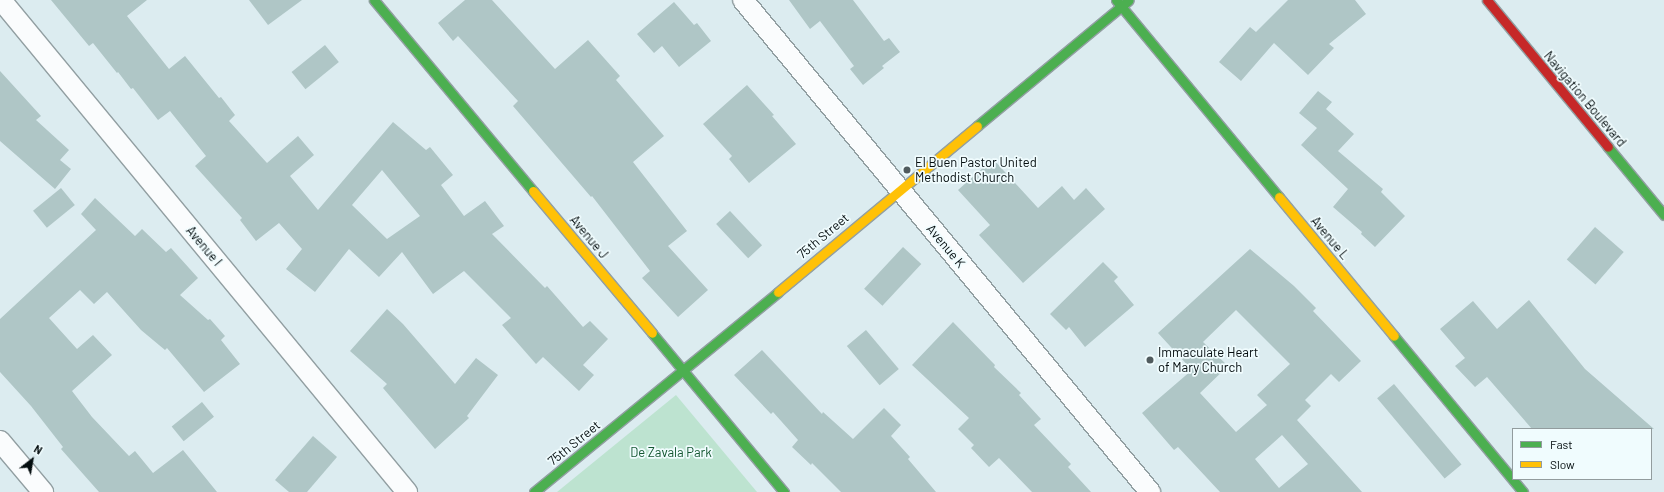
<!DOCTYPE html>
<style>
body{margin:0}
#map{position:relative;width:1664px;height:492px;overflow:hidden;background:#dcecf0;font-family:Barlow,sans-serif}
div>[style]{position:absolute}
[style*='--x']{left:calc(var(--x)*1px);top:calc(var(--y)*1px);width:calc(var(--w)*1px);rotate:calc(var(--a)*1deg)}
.green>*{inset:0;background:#bde3d0}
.building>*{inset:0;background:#afc6c6;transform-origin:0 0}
.roads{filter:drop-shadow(1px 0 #929fa2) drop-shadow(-1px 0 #929fa2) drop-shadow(0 1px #929fa2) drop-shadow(0 -1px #929fa2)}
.street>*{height:20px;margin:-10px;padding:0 10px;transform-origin:10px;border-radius:10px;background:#fafcfd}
.fast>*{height:9px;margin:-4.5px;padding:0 4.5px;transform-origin:4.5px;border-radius:4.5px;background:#4caf50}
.slow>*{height:9px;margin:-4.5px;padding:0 4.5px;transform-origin:4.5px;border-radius:4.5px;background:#ffc107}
.jam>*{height:9px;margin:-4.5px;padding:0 4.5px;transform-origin:4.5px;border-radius:4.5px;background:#c62828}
.dots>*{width:11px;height:11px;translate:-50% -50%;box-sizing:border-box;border:2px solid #f0fcfe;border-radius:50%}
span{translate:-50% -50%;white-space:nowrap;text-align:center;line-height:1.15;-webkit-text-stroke:3.5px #f0fcfe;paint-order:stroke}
.street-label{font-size:13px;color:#040d0f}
.poi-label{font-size:13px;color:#040d0f}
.left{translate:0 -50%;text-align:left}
.park-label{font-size:13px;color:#145732}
.legend{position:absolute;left:1512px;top:428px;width:140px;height:52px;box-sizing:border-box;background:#f0fcfe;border:1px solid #929c9e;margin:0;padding:5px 7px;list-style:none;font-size:12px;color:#040d0f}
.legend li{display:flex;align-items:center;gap:8px;height:20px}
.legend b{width:20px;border:1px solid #929c9e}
.north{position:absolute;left:12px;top:440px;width:40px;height:40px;-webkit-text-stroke:3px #f0fcfe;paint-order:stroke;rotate:31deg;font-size:11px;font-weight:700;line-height:16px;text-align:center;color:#040d0f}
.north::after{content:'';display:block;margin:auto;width:14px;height:18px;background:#040d0f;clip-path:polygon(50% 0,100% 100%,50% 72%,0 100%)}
</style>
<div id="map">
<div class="green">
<i style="clip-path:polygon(676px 395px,757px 492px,557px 492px)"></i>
</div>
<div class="building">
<i style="clip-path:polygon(evenodd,51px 0,147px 0,127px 16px,169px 69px,185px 56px,219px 98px,221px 97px,235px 115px,229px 121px,267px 163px,298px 136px,314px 155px,290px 176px,318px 210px,393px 122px,426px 150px,430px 147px,453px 175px,441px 185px,464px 216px,485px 201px,504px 226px,492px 234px,545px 288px,547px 286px,583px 327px,590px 321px,608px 339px,583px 365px,594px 375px,579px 391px,543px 357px,536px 364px,502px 325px,511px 318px,464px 271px,433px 294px,402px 252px,379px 277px,349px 249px,315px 292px,286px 269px,302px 249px,279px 223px,256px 241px,240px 220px,242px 218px,195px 166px,206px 156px,170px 111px,158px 120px,133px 88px,131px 89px,118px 72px,117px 73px,93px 43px,89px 46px,51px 0,382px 170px,420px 216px,387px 239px,352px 205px,382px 170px)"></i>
<i style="clip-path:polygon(249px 0,302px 0,268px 25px)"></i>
<i style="clip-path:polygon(465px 0,492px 0,555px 69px,588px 40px,620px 76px,616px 80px,664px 136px,633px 162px,687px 231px,668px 246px,708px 290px,678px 317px,642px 278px,650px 271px,592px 196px,591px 197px,513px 106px,518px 101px,458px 36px,453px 41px,438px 23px)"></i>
<i style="clip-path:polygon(789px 0,849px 0,837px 9px,849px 0,853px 0,884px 41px,889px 38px,900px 52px,882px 66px,884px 68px,863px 85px,850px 69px,854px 66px,820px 21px,810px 29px)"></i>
<i style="clip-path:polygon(1288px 0,1355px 0,1366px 14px,1329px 44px,1334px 48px,1308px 75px,1274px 43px,1241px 81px,1219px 62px,1250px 27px,1256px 32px)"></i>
<i style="clip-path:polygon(674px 2px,694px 25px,697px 23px,711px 41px,679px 67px,662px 46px,654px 53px,637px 34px)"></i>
<i style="left:325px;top:45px;width:22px;height:43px;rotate:51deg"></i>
<i style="clip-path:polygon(0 71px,41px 116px,36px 120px,69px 150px,60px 160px,71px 169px,55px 189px,0 141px)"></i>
<i style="clip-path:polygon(747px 85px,774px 115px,772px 116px,796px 144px,749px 183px,729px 159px,732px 156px,703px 124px)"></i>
<i style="clip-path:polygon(1318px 91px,1332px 102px,1326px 109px,1354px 134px,1338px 151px,1383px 189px,1381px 192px,1405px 216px,1375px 247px,1361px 234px,1362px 232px,1333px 207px,1348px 189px,1301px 145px,1317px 128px,1299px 113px)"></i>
<i style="clip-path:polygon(993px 159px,1038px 208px,1062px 186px,1074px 200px,1086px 188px,1105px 209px,1023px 283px,979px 235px,990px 225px,958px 190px)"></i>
<i style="left:61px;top:188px;width:22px;height:36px;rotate:51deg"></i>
<i style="clip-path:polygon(95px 198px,135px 236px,142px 229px,166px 252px,171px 248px,198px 278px,180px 295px,208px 320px,210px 319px,225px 336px,221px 340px,240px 364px,204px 392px,167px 348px,165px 350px,141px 330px,107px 292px,94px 304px,80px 290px,49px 318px,77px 349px,93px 335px,112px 355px,72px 391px,92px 417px,129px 456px,135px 451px,153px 473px,183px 450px,217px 492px,99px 492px,61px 449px,63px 447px,31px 406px,0 372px,0 319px,96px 230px,81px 214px)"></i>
<i style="left:730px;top:211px;width:47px;height:19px;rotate:47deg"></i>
<i style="left:1595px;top:227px;width:38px;height:43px;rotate:41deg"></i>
<i style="left:903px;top:247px;width:25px;height:57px;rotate:43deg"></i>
<i style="clip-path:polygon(evenodd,1250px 249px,1294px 286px,1316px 308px,1313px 311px,1361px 361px,1339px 382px,1331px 374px,1305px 400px,1311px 406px,1297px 420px,1362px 492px,1220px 492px,1178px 447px,1174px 450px,1142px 413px,1192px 370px,1158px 333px,1250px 249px,1236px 310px,1290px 364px,1257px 395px,1267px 405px,1236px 432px,1200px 393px,1228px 366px,1203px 342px,1236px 310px,1250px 249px,1282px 435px,1308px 464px,1279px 488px,1255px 459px,1282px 435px)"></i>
<i style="clip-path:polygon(1103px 262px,1118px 277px,1114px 281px,1134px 305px,1085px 347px,1069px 327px,1066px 330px,1050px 314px)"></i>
<i style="clip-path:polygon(1529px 300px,1585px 369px,1654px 429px,1532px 429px,1487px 377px,1475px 387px,1455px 366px,1465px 358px,1440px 329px,1473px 301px,1497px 329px)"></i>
<i style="clip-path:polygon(387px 309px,403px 324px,455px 384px,476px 358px,498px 375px,467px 416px,469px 418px,435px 449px,383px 388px,387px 384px,350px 351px)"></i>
<i style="clip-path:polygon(953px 322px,995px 365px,994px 367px,1021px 393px,1019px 395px,1041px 419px,1034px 425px,1071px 464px,1068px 467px,1091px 492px,1032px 492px,999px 458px,989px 467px,971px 448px,974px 445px,958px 429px,969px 418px,912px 365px)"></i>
<i style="left:866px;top:330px;width:51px;height:25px;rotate:50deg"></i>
<i style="clip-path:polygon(762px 350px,822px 414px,823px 412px,853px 439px,884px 408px,901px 425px,891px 436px,910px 457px,908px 459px,936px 492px,841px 492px,812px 463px,811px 465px,792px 447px,798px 440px,773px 412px,771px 414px,734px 375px)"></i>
<i style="left:1394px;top:384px;width:105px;height:22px;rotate:50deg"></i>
<i style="left:202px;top:402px;width:19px;height:39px;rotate:51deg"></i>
<i style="clip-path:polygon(313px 436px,337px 457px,307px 492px,289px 492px,275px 480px)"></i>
</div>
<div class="roads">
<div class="street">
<i style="--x:1;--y:0;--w:638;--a:50.47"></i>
<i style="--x:743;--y:0;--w:639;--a:50.4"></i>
<i style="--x:0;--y:441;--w:67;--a:49.9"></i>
</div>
<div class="fast">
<i style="--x:374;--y:0;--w:249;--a:50.2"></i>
<i style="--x:1116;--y:0;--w:256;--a:50.4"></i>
<i style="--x:977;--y:126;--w:197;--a:-39.7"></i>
<i style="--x:1608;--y:147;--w:88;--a:50.5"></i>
<i style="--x:652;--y:333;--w:207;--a:50.3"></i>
<i style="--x:1394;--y:336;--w:202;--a:50.4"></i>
<i style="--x:534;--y:492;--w:315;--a:-39.3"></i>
</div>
<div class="slow">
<i style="--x:533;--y:191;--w:185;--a:50"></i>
<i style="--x:1279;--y:197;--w:180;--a:50.4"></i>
<i style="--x:778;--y:292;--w:259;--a:-39.8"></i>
</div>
<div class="jam">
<i style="--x:1487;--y:0;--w:190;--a:50.5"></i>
</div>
</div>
<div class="dots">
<i style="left:907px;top:170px;background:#505b5e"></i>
<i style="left:1150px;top:360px;background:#505b5e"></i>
</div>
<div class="street-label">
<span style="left:1585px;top:99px;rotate:50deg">Navigation Boulevard</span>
<span style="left:823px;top:236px;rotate:-40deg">75th Street</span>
<span style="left:589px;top:237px;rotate:50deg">Avenue J</span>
<span style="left:1330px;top:238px;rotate:50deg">Avenue L</span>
<span style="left:204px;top:246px;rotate:50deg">Avenue I</span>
<span style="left:946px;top:246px;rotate:50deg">Avenue K</span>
<span style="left:574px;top:443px;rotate:-39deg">75th Street</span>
</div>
<div class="poi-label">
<span class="left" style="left:915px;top:170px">El Buen Pastor United<br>Methodist Church</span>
<span class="left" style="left:1158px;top:360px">Immaculate Heart<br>of Mary Church</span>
</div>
<div class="park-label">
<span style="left:671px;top:452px">De Zavala Park</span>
</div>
<ul class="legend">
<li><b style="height:5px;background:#4caf50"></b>Fast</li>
<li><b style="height:5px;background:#ffc107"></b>Slow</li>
</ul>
<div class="north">N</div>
</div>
